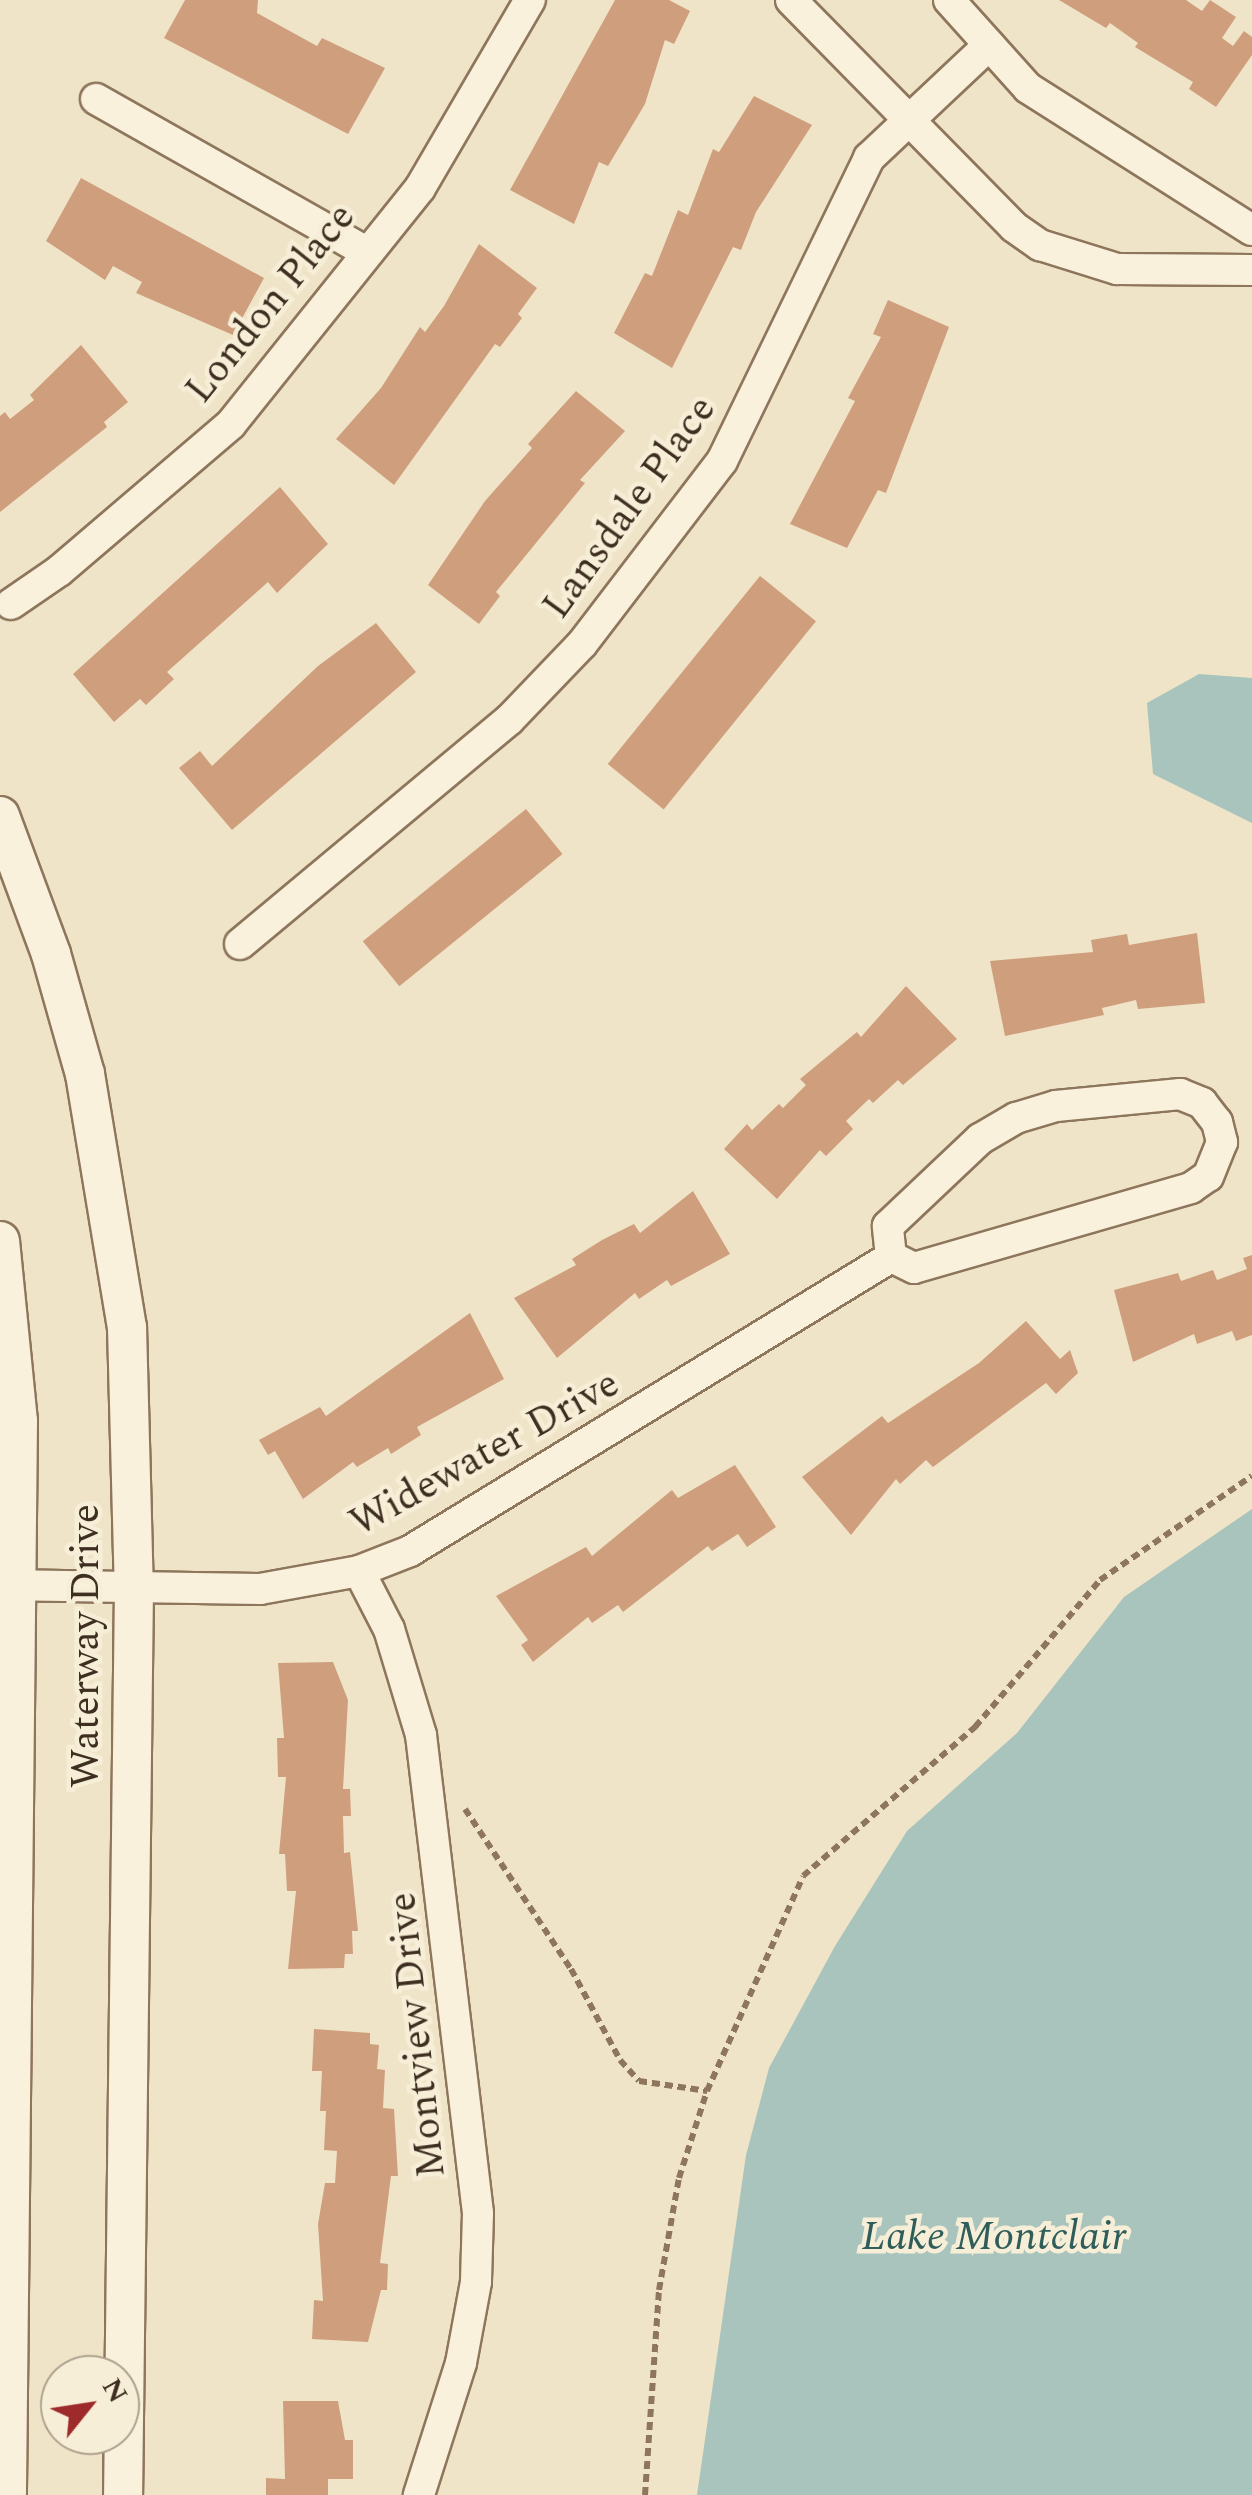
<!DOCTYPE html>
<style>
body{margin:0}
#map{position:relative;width:1252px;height:2495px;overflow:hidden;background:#f0e4c8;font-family:Spectral,serif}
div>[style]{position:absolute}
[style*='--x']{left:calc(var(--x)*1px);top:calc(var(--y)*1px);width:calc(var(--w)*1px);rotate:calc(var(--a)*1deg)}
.water>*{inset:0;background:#a9c4bc}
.building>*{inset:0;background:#cf9f7d;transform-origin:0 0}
.path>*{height:6px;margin-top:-3px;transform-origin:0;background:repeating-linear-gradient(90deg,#8d765c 0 8px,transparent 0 13px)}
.roads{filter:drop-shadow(2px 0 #8d765c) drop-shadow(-2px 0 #8d765c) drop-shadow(0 2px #8d765c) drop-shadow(0 -2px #8d765c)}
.minor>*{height:30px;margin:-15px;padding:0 15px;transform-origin:15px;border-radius:15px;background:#faf1dc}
.tertiary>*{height:38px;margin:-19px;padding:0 19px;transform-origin:19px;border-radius:19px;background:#faf1dc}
span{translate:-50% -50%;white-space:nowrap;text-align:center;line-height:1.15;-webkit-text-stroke:9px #f7eed8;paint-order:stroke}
.street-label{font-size:40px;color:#3d2e20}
.water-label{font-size:42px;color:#2f5d5a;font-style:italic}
.north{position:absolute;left:40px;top:2355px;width:100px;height:100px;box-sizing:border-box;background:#f7eed8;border:2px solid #ada18e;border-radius:50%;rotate:60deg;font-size:28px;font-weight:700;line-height:40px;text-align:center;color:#3d2e20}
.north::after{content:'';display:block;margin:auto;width:35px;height:45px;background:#9e2a2b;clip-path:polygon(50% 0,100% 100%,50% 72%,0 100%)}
</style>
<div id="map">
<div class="water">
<i style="clip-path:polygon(1199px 674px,1252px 678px,1252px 823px,1153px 774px,1147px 703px)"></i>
<i style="clip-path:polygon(1252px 1509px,1252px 2495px,697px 2495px,746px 2155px,769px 2068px,835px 1946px,907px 1831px,1017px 1733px,1124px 1597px)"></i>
</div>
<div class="building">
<i style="clip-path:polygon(185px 0,258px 0,257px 13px,317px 46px,322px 38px,385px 68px,348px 134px,164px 38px)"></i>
<i style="clip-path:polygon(615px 0,669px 0,690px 11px,674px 44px,665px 40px,645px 104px,608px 166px,599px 162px,574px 224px,510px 190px)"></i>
<i style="clip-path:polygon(1059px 0,1186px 0,1202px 11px,1210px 0,1236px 17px,1222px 38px,1233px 46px,1244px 31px,1252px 37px,1252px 55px,1216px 107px,1189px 89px,1193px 82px,1135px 47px,1138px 43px,1110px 23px,1106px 28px)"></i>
<i style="clip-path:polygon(754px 96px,812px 125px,756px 212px,741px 250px,733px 247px,672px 368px,614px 333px,645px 273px,652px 276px,678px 210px,688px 215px,713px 149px,719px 152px)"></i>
<i style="clip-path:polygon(81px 178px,264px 278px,233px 335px,136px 293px,142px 282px,113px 266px,105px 280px,46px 241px)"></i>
<i style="clip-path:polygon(479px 244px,537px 288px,518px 314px,522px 318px,500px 347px,495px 344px,394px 485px,336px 439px,381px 388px,420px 327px,425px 332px,444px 306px)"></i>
<i style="clip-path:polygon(888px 300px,949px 327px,886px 493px,878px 490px,847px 548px,790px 524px,855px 401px,848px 398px,881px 337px,873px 334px)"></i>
<i style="clip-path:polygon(81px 345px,128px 402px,104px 422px,107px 427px,0 512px,0 416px,5px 412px,10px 419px,34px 400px,30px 395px)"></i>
<i style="clip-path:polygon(576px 391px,625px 431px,580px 480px,585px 483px,496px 592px,500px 596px,479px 624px,428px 585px,485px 501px,532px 448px,528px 444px)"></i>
<i style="clip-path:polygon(280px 487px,328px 544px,277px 593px,268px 582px,167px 672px,174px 679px,146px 705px,140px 699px,114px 722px,73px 674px)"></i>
<i style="left:760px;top:576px;width:72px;height:242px;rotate:39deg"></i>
<i style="clip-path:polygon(376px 623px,416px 672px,232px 830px,179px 768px,200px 751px,212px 766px,318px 666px)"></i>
<i style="left:526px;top:809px;width:58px;height:210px;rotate:51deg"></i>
<i style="clip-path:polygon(1197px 933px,1205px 1003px,1138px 1009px,1136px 1000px,1102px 1008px,1104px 1015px,1005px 1036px,990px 961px,1093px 952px,1091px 940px,1127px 934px,1129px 945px)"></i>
<i style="clip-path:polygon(906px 986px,957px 1039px,903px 1085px,898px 1080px,873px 1103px,869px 1099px,846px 1121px,853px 1129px,826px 1156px,820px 1150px,777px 1199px,724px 1149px,747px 1124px,752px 1130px,779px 1104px,783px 1108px,806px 1085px,800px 1079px,857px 1032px,861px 1037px)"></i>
<i style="clip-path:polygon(693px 1191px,730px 1254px,671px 1286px,667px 1280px,639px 1299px,635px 1293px,557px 1358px,514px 1298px,576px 1265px,572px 1259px,602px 1240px,634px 1224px,640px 1233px)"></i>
<i style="clip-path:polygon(1252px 1255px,1252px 1335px,1236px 1341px,1232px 1331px,1197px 1344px,1194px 1334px,1133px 1362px,1114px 1290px,1178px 1273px,1181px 1281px,1213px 1270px,1217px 1280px,1247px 1269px,1243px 1258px)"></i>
<i style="clip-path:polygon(470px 1313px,504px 1379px,417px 1427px,421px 1435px,391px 1454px,388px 1448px,357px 1467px,353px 1462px,303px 1499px,275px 1451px,268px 1455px,259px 1440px,320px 1407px,326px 1416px)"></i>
<i style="clip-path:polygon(1026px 1321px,1060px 1359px,1070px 1350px,1078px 1373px,1056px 1394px,1046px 1383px,933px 1467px,926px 1460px,900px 1484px,896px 1479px,851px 1535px,802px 1477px,882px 1416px,888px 1423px,979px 1363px)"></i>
<i style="clip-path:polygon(735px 1465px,776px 1527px,747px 1547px,738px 1534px,712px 1551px,708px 1546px,623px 1612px,618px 1605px,592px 1623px,588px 1617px,533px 1662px,521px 1645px,528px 1640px,496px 1596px,586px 1547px,592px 1556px,672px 1490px,678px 1498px)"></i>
<i style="clip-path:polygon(333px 1662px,348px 1700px,343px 1789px,350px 1789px,351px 1816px,343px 1816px,344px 1853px,350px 1852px,358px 1931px,352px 1931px,353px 1954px,345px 1954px,344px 1968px,288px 1969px,296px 1891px,287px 1891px,285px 1854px,279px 1854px,286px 1777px,278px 1777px,277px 1738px,284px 1738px,278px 1663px)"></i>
<i style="clip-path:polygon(314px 2029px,370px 2033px,370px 2044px,379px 2045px,377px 2069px,385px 2070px,383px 2108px,394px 2109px,398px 2176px,391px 2176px,380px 2263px,388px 2264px,387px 2290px,381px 2290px,368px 2342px,312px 2339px,314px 2300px,323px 2301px,318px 2224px,325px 2183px,335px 2183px,337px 2151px,324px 2150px,326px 2111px,320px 2111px,322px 2071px,312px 2071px)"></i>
<i style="clip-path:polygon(283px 2401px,338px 2401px,345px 2440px,353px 2440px,353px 2479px,328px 2479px,328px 2495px,266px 2495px,266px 2478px,285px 2479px)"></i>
</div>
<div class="path">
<i style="--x:465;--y:1809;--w:192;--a:56.5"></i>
<i style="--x:571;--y:1969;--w:103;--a:61.7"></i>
<i style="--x:620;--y:2060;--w:28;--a:48"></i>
<i style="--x:639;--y:2081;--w:69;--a:8.4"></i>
<i style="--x:707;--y:2091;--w:235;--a:-65.9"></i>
<i style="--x:803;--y:1876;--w:228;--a:-40.9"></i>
<i style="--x:975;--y:1727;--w:193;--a:-49.6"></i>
<i style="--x:1100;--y:1580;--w:184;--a:-34.4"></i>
<i style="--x:645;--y:2495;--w:205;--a:-86.1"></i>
<i style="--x:659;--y:2290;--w:114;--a:-79.9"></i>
<i style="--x:679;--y:2178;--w:91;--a:-72.2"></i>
</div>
<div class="roads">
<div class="minor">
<i style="--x:791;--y:0;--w:318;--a:45.5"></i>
<i style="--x:1014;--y:227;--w:32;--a:35"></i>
<i style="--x:1040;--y:245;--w:81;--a:17.3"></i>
<i style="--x:1117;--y:269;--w:135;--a:0.4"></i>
<i style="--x:949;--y:0;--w:118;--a:48.1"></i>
<i style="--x:1028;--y:88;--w:265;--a:32.4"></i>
<i style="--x:96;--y:99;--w:309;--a:29.5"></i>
<i style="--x:11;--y:604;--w:58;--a:-34.5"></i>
<i style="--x:59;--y:571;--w:226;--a:-40.5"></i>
<i style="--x:231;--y:424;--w:302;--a:-51.3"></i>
<i style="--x:420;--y:188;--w:218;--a:-59.7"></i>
<i style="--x:240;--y:944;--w:350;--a:-39.8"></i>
<i style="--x:509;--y:720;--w:105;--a:-46.2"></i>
<i style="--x:582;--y:644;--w:230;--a:-52.6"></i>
<i style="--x:722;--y:461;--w:337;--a:-64.1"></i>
<i style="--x:869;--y:158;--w:165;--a:-43.3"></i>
<i style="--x:1180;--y:1094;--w:24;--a:22"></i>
<i style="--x:1202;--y:1103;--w:24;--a:52"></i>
<i style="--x:1217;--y:1122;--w:21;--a:76"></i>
<i style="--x:1222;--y:1142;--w:37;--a:112"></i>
<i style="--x:1208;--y:1176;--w:21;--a:145"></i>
<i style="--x:1191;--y:1188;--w:288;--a:163.9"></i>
<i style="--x:914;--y:1268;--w:25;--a:-154"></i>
<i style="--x:891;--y:1257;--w:31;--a:-96"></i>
<i style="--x:888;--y:1226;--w:127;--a:-43.4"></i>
<i style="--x:980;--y:1139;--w:42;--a:-30.3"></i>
<i style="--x:1016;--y:1118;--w:42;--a:-16.7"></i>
<i style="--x:1056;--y:1106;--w:125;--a:-5.5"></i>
<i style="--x:359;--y:1571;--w:65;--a:62.7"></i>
<i style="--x:389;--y:1629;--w:111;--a:73.2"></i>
<i style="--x:421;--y:1735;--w:481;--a:83.2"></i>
<i style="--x:478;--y:2213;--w:69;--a:91.7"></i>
<i style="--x:476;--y:2282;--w:82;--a:100.5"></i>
<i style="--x:461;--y:2363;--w:139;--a:107.7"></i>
<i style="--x:0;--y:1585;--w:260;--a:0.9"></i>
<i style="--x:260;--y:1589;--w:101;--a:-10.3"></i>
<i style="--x:359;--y:1571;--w:55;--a:-21.4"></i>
<i style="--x:410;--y:1551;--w:564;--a:-31.43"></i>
</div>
<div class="tertiary">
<i style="--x:0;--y:816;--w:147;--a:69.7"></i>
<i style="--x:51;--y:954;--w:125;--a:74.2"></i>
<i style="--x:85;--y:1074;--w:256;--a:80.6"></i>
<i style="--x:127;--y:1327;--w:261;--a:88.5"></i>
<i style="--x:134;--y:1588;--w:907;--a:90.69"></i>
<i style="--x:0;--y:1241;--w:181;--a:84.3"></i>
<i style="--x:18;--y:1421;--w:1074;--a:90.59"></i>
</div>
</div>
<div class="street-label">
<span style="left:271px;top:304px;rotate:-51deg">London Place</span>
<span style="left:630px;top:508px;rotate:-54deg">Lansdale Place</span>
<span style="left:485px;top:1454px;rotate:-29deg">Widewater Drive</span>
<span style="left:87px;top:1646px;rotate:-90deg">Waterway Drive</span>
<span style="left:418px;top:2035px;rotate:-96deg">Montview Drive</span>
</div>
<div class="water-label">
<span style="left:994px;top:2237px">Lake Montclair</span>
</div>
<div class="north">N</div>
</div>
